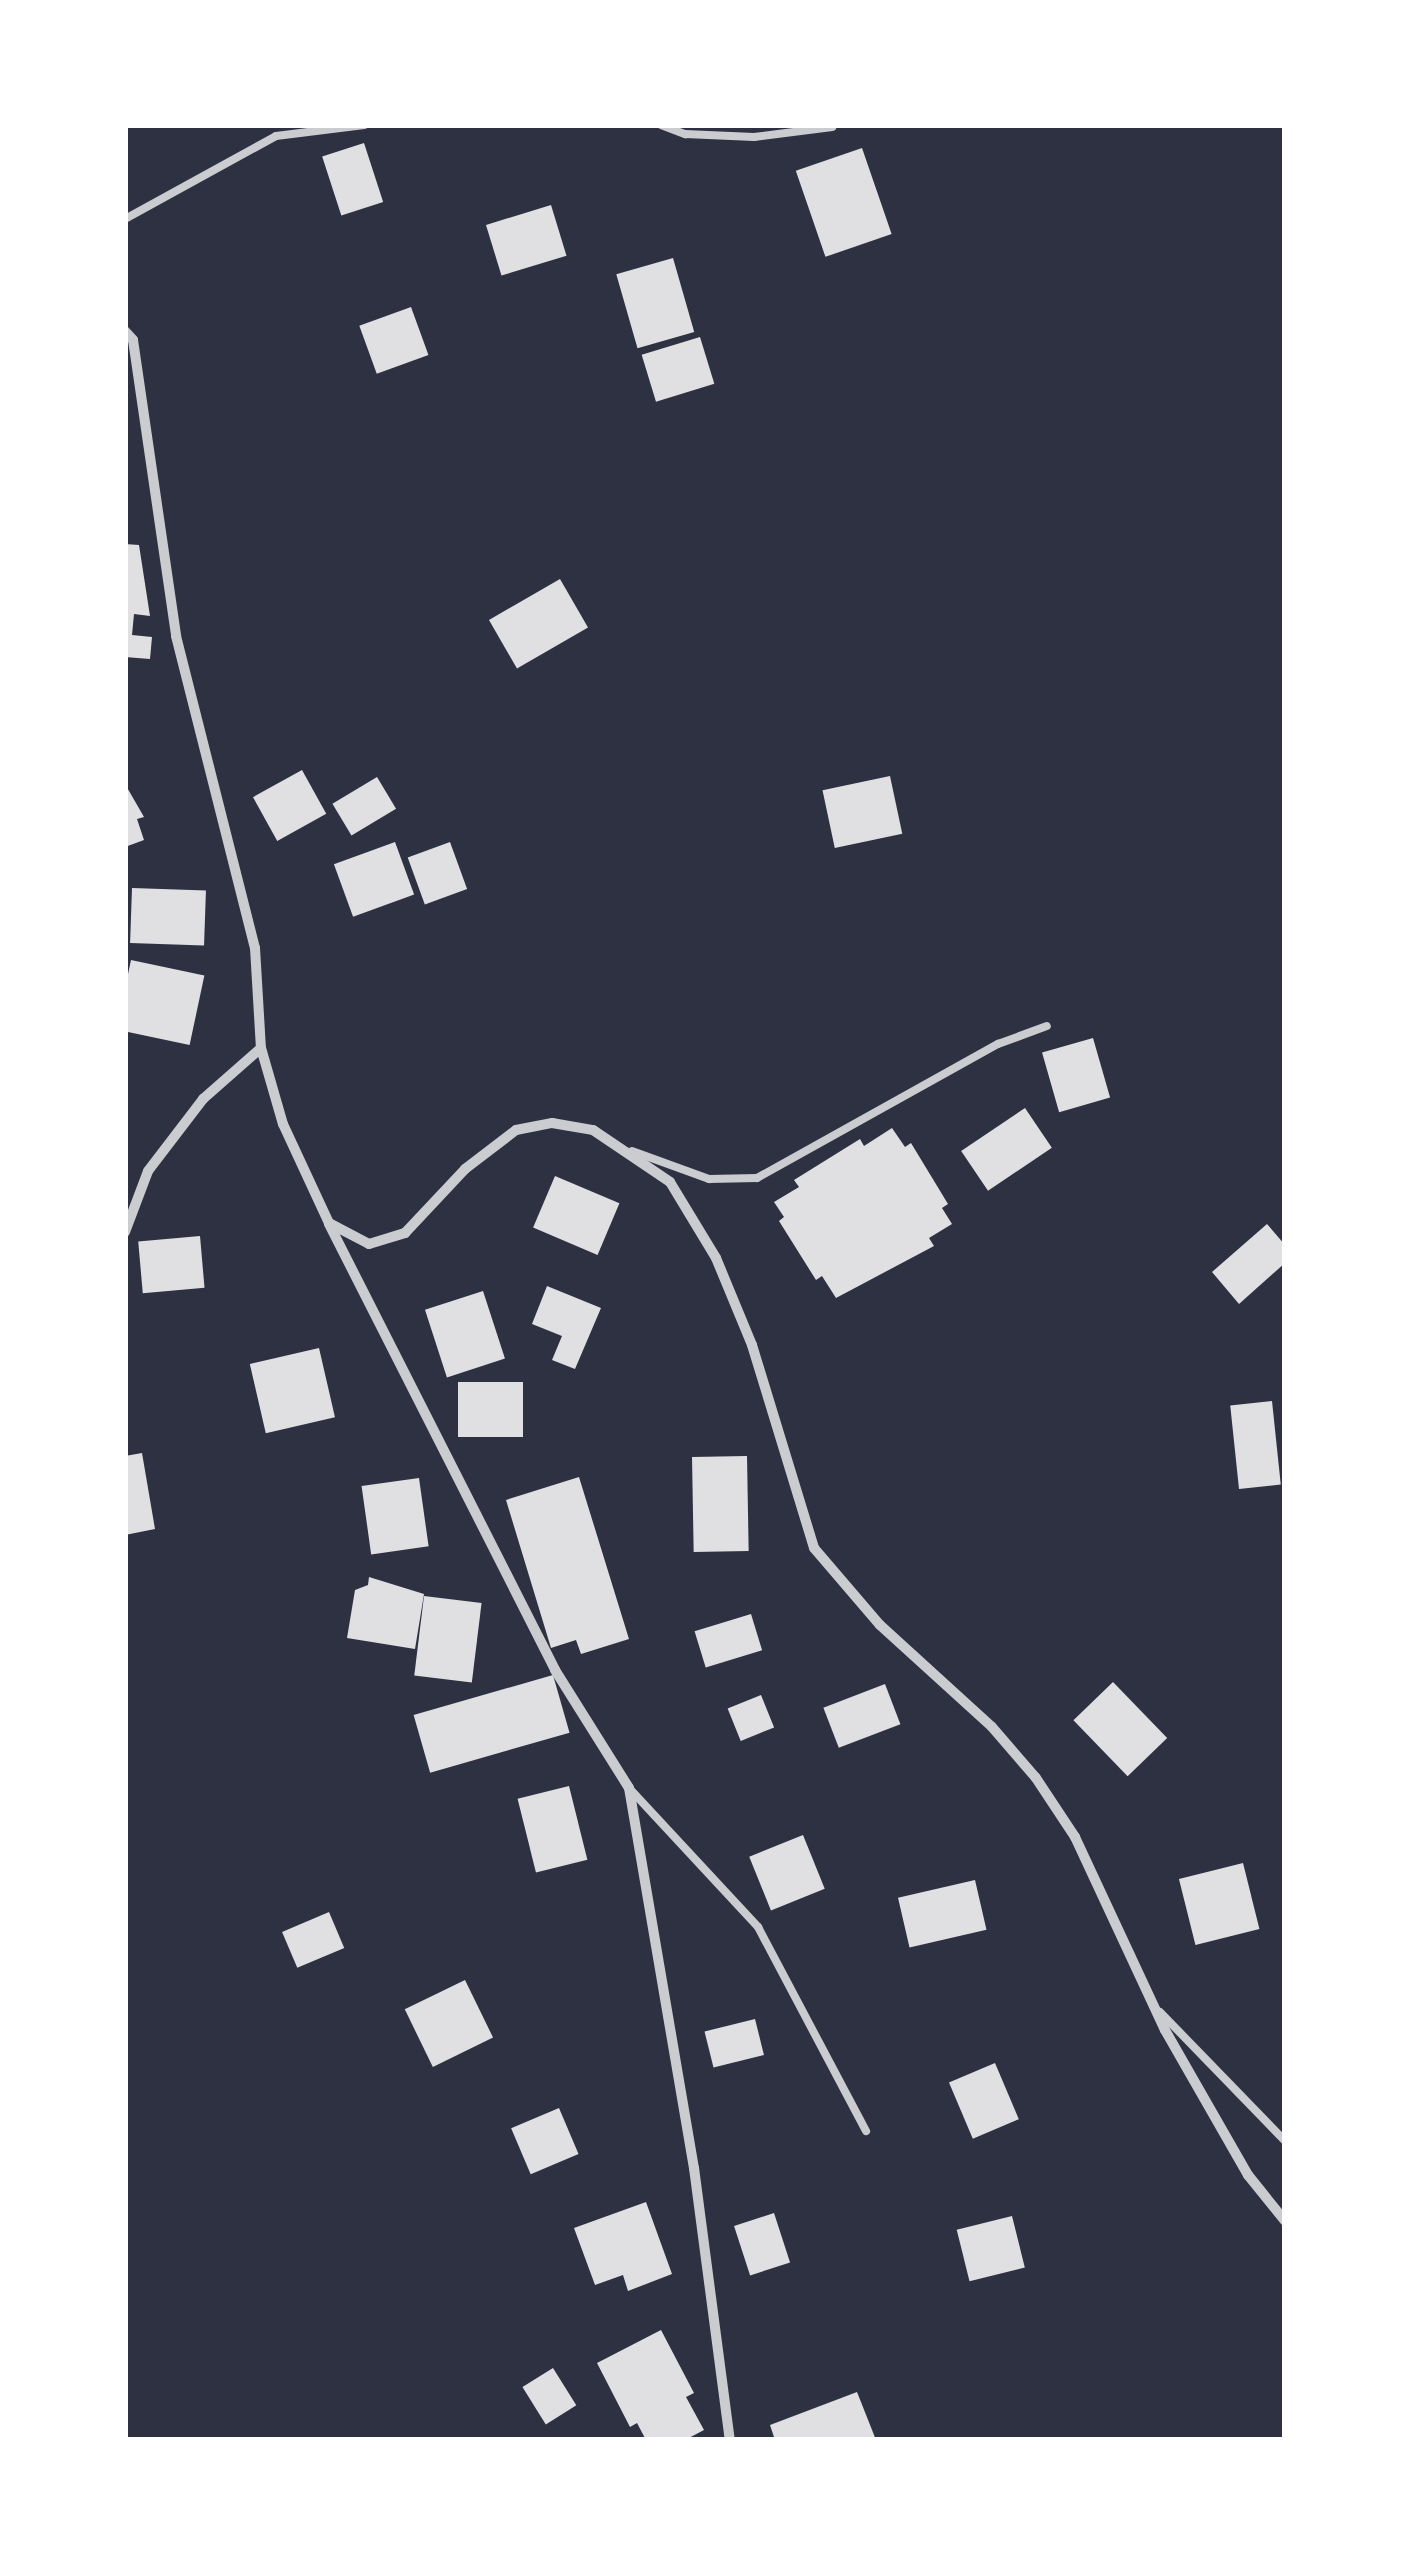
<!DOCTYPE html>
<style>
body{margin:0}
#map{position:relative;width:1410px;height:2565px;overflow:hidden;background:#2d3142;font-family:Barlow,sans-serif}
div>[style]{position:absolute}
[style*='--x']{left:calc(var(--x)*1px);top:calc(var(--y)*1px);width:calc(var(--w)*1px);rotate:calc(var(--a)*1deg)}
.building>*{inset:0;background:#e0e0e3;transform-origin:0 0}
.service>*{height:8px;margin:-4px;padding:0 4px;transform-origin:4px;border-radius:4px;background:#caccd0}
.minor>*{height:10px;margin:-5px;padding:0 5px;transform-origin:5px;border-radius:5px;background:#caccd0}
span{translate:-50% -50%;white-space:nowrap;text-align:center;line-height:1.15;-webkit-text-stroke:8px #fff;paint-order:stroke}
.frame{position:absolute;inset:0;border:128px solid #fff;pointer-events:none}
</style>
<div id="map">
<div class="building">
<i style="left:364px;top:143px;width:62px;height:44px;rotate:72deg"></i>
<i style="left:862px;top:148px;width:91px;height:70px;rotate:71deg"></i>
<i style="left:551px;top:205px;width:53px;height:68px;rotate:73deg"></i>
<i style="left:673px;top:258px;width:77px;height:59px;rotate:74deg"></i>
<i style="left:411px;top:307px;width:51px;height:55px;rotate:70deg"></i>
<i style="left:700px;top:337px;width:49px;height:61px;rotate:73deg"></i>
<i style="clip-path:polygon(125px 544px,139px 545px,150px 616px,134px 614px,132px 635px,152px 637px,150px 659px,125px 657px)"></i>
<i style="left:560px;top:579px;width:56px;height:82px;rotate:60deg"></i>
<i style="left:302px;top:770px;width:50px;height:56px;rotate:61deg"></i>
<i style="left:890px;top:776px;width:59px;height:69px;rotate:78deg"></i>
<i style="left:377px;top:777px;width:37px;height:52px;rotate:59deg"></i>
<i style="clip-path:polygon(125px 784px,144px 817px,137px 819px,144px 840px,125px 847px)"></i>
<i style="left:395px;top:842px;width:56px;height:65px;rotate:70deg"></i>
<i style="left:450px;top:842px;width:50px;height:45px;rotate:70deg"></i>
<i style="left:132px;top:888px;width:74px;height:55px;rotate:2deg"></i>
<i style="left:131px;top:960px;width:75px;height:71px;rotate:12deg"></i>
<i style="left:1093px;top:1038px;width:62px;height:53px;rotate:74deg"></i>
<i style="left:1025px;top:1108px;width:48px;height:77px;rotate:56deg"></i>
<i style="clip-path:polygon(892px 1128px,905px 1147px,911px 1143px,948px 1204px,942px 1208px,952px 1224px,929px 1238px,934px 1246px,836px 1298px,822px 1276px,816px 1280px,779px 1221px,784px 1217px,774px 1202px,799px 1187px,794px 1180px,860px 1139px,864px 1146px)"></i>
<i style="left:555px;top:1176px;width:70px;height:56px;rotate:23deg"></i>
<i style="clip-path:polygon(1267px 1224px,1285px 1245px,1285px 1263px,1239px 1304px,1212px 1272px)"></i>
<i style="left:200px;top:1236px;width:52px;height:62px;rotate:85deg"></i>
<i style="clip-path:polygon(547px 1286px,601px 1308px,575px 1369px,552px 1360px,562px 1336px,532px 1324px)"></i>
<i style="left:483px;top:1291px;width:71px;height:61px;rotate:72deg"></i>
<i style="left:319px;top:1348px;width:71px;height:71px;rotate:77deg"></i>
<i style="left:458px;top:1382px;width:65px;height:55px"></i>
<i style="left:1272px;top:1401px;width:84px;height:42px;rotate:84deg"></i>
<i style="clip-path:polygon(142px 1453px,155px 1529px,125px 1535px,125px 1456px)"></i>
<i style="left:747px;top:1456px;width:95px;height:55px;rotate:89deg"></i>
<i style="clip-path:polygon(579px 1477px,629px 1639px,581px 1654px,576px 1640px,551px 1648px,506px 1500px)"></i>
<i style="left:419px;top:1478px;width:69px;height:58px;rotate:82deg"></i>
<i style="clip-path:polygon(369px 1577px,424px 1594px,415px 1649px,347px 1638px,355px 1590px,368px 1585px)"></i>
<i style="left:424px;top:1596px;width:58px;height:80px;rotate:7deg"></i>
<i style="left:751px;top:1614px;width:38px;height:59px;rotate:73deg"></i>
<i style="left:553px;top:1675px;width:60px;height:145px;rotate:74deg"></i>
<i style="left:1113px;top:1682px;width:78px;height:55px;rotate:46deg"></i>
<i style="left:885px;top:1684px;width:43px;height:66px;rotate:69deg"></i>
<i style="left:761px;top:1695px;width:35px;height:36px;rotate:68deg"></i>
<i style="left:569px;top:1786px;width:76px;height:53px;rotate:76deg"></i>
<i style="left:803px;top:1835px;width:58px;height:58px;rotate:68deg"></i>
<i style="left:1243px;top:1863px;width:68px;height:66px;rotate:76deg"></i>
<i style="left:975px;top:1880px;width:51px;height:79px;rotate:77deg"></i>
<i style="left:329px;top:1912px;width:39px;height:51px;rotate:67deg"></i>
<i style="left:465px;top:1980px;width:64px;height:67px;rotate:64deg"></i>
<i style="left:755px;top:2019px;width:37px;height:52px;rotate:76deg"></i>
<i style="left:995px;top:2063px;width:61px;height:50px;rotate:67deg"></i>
<i style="left:559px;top:2108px;width:50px;height:52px;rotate:67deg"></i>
<i style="clip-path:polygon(646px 2202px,672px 2274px,628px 2291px,623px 2275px,595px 2285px,574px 2228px)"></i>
<i style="left:774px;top:2213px;width:52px;height:42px;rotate:72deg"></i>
<i style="left:1012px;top:2216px;width:53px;height:57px;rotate:76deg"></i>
<i style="clip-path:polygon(661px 2330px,694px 2393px,686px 2397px,704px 2430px,685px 2440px,646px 2440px,637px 2423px,630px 2427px,597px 2363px)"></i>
<i style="left:553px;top:2368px;width:44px;height:36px;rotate:58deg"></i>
<i style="clip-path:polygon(857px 2392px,876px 2440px,775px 2440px,770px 2425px)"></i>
</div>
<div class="service">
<i style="--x:661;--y:125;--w:26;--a:21"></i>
<i style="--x:685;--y:134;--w:69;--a:2.5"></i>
<i style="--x:754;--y:137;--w:79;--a:-7.3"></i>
<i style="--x:125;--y:219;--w:172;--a:-28.8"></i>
<i style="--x:276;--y:136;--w:89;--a:-7.1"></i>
<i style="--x:632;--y:1151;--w:82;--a:20"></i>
<i style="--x:709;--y:1179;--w:48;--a:-1.2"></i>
<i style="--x:757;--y:1178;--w:276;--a:-29.1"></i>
<i style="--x:998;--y:1044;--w:52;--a:-20.2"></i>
<i style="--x:629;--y:1788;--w:190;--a:47.1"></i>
<i style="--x:758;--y:1927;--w:231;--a:62.1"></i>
<i style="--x:1160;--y:2012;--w:180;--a:45.9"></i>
</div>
<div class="minor">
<i style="--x:125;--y:331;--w:12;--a:48"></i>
<i style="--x:133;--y:340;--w:299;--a:81.7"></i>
<i style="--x:176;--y:636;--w:322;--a:75.8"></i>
<i style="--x:255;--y:948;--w:100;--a:86.6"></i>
<i style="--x:261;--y:1048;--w:79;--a:73.9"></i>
<i style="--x:283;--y:1124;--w:109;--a:65.1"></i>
<i style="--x:329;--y:1223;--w:45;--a:27.7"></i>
<i style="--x:369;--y:1244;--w:38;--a:-17"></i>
<i style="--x:405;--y:1233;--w:88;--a:-46.8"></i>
<i style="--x:465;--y:1169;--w:64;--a:-37.4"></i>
<i style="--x:516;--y:1130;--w:37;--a:-11"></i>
<i style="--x:552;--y:1123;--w:42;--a:9.7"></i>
<i style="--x:593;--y:1130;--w:93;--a:34"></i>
<i style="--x:670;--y:1182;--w:89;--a:58.8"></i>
<i style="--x:716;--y:1258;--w:94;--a:67.5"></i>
<i style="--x:752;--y:1345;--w:212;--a:73"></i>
<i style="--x:814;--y:1548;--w:101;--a:49.4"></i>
<i style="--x:880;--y:1625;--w:151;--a:42.3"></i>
<i style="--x:992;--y:1727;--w:67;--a:49.2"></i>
<i style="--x:1036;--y:1778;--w:71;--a:56.5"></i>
<i style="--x:1075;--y:1837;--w:213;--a:65"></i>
<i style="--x:1165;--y:2030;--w:167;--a:60.2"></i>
<i style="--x:1248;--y:2175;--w:59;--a:51.2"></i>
<i style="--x:329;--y:1224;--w:500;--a:63.1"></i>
<i style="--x:555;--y:1670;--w:139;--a:57.9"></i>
<i style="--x:629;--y:1788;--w:386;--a:80.3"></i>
<i style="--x:694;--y:2168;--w:274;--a:82.5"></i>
<i style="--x:125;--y:1232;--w:65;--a:-69.3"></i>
<i style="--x:148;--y:1171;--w:91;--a:-52.6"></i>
<i style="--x:203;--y:1099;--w:77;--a:-41.3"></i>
</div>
<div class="frame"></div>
</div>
